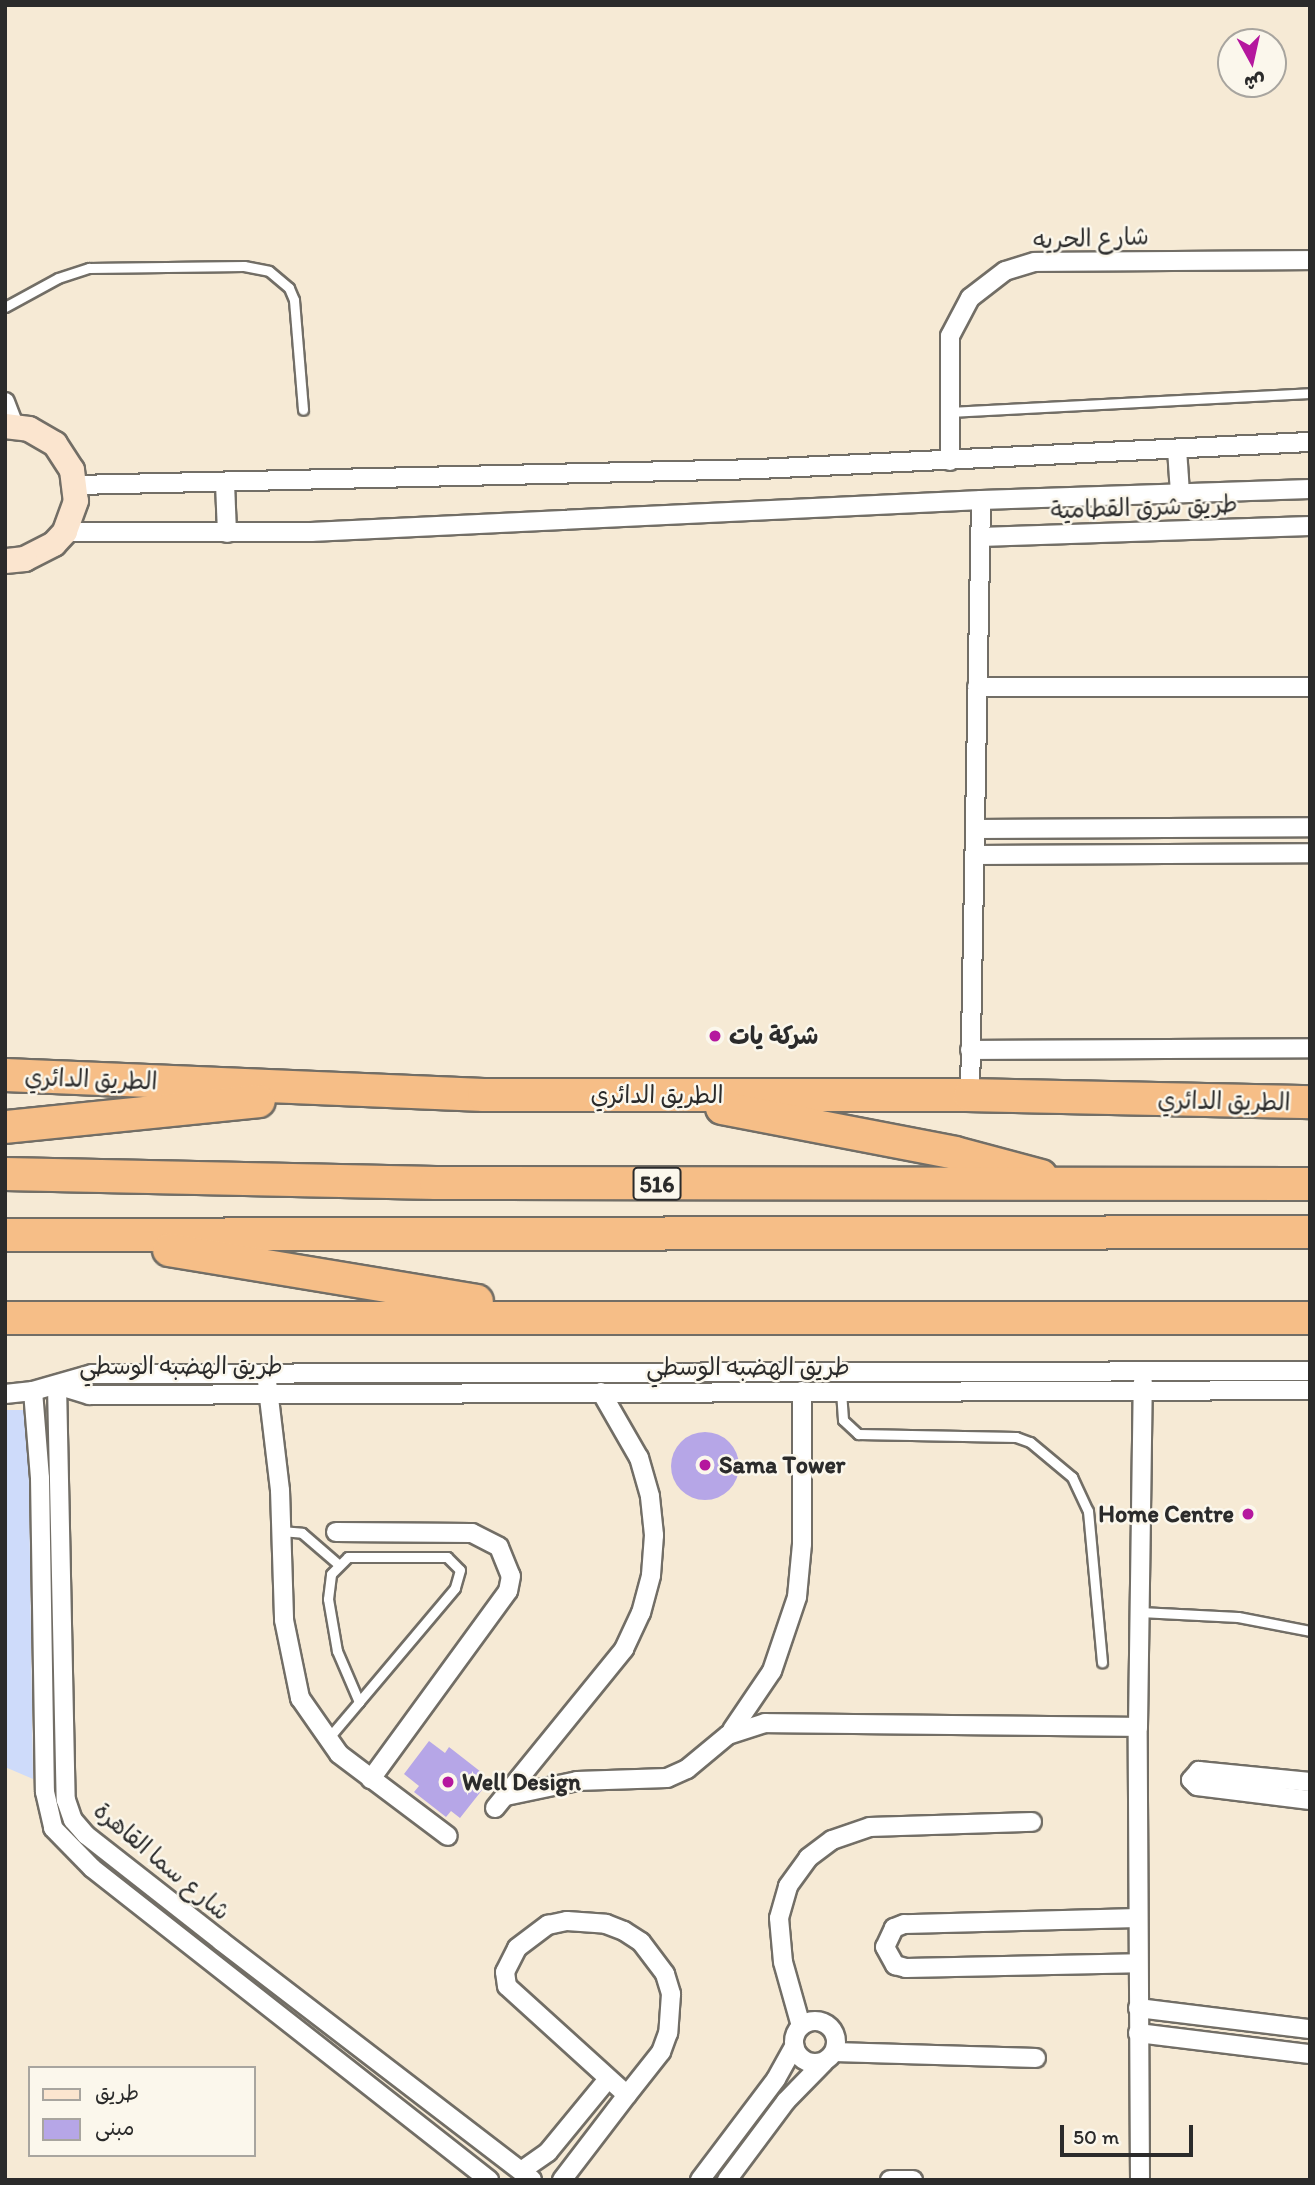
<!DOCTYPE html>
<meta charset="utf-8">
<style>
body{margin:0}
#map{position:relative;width:1315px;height:2185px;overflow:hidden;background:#f6ead5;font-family:Itim,"Playpen Sans Arabic",sans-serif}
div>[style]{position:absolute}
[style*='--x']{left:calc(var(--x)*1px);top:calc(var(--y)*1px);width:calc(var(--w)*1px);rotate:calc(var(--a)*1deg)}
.built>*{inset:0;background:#cedbfa}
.building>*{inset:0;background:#b6a6e7}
.round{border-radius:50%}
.roads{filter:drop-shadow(2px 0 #726e66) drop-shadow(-2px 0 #726e66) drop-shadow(0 2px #726e66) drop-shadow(0 -2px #726e66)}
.lane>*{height:9px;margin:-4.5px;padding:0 4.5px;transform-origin:4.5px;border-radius:4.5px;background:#fff}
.street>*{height:18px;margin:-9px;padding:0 9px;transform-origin:9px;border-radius:9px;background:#fff}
.street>.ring{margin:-9px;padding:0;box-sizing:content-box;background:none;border:18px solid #fff;border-radius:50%}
.secondary>*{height:24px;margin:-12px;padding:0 12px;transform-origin:12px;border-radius:12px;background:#fbe5cf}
.highway>*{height:32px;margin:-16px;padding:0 16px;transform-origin:16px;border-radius:16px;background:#f6be87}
.dots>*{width:19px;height:19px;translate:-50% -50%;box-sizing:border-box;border:4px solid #fbf7ec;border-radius:50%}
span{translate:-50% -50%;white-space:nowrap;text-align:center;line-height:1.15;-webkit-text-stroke:5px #fbf7ec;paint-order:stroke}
.shield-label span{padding:2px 5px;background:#fbf7ec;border:2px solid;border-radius:5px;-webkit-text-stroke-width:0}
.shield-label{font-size:23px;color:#2b2b2b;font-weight:700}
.street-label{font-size:24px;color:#2b2b2b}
.poi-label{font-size:24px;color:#2b2b2b;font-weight:700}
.left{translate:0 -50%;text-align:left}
.right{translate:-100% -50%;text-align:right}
.frame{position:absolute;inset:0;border:7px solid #2b2b2b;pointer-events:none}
.legend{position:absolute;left:28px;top:2066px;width:228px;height:91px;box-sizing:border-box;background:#fbf7ec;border:2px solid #a8a59f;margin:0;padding:9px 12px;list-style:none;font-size:21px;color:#2b2b2b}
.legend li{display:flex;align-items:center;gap:14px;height:35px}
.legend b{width:35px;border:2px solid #a8a59f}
.north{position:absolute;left:1217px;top:28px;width:70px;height:70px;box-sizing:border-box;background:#fbf7ec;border:2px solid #a8a59f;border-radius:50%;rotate:172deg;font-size:19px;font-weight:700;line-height:28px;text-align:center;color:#2b2b2b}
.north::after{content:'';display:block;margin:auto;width:24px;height:32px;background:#b5179e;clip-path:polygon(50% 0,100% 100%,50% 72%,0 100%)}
.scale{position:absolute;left:1060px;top:2125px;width:133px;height:32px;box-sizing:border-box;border:4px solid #2b2b2b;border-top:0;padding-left:9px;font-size:21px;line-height:24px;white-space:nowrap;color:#2b2b2b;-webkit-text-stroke:5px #fbf7ec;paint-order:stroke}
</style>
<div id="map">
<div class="built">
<i style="clip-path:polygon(5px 1410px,28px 1410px,33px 1779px,5px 1767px)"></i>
</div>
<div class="building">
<i class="round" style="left:671px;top:1432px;width:68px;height:68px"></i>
<i style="clip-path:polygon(429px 1741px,445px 1753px,449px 1747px,481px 1772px,476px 1778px,486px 1785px,460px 1818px,451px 1811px,446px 1817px,414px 1792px,419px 1786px,404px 1774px)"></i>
</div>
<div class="roads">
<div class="lane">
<i style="--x:5;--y:307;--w:60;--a:-28.7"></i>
<i style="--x:58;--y:278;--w:33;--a:-18"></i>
<i style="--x:89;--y:268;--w:155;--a:-0.7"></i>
<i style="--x:244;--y:266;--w:25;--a:11"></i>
<i style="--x:269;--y:271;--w:26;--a:40"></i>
<i style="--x:289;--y:288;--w:13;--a:67"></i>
<i style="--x:294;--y:300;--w:110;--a:85.3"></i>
<i style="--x:949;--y:412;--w:361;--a:-3"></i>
<i style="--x:841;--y:1391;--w:29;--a:86"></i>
<i style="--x:843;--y:1420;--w:21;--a:43"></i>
<i style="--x:858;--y:1434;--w:158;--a:1.1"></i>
<i style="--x:1016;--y:1437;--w:15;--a:20"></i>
<i style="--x:1030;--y:1442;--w:55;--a:39.8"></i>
<i style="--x:1072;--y:1477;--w:38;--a:65"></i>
<i style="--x:1088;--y:1511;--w:152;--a:84.7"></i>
<i style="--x:281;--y:1531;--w:21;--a:5"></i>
<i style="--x:302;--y:1533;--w:48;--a:40.7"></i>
<i style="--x:348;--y:1557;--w:99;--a:0"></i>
<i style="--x:447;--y:1557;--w:18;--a:45"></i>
<i style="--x:460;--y:1570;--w:19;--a:106"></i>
<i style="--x:455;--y:1588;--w:149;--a:130.1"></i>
<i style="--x:359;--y:1702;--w:56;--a:-113.3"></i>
<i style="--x:337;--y:1651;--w:53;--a:-99.8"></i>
<i style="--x:328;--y:1599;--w:25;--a:-83"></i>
<i style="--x:331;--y:1574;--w:24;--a:-45"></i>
<i style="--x:1140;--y:1612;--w:98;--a:2.9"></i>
<i style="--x:1238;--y:1617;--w:73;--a:11"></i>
<i style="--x:326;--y:1741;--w:51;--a:-49.8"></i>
</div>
<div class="street">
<i style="--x:5;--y:402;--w:26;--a:69"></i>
<i style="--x:1177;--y:449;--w:44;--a:86.1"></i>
<i style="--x:950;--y:461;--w:125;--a:-90"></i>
<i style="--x:950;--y:336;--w:43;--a:-62.2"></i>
<i style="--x:970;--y:298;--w:44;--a:-37.6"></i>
<i style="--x:1005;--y:271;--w:31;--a:-17"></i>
<i style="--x:1035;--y:262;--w:275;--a:-0.4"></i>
<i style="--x:225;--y:483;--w:50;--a:87.7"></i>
<i style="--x:76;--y:485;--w:683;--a:-1.34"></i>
<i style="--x:759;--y:469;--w:552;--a:-2.81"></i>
<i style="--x:65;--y:532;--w:246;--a:0"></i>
<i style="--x:311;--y:532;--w:671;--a:-2.73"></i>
<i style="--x:981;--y:500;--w:329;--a:-1.9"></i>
<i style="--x:980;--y:537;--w:330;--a:-1.9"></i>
<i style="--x:977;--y:687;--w:333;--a:0"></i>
<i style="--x:975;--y:829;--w:335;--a:-0.3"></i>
<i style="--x:974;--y:855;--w:336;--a:-0.3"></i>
<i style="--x:970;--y:1050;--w:340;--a:-0.3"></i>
<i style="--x:970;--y:1095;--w:595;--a:-88.94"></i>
<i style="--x:267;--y:1381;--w:110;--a:83.2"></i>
<i style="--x:280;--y:1490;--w:130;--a:88.2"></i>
<i style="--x:284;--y:1620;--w:80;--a:78.4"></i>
<i style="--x:300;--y:1698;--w:68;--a:55.1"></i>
<i style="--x:339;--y:1754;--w:136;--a:37"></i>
<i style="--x:57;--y:1385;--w:34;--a:17"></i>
<i style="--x:89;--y:1395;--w:1221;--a:-0.23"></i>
<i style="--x:57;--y:1385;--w:415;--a:88.8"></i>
<i style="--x:66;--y:1800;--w:21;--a:71"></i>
<i style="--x:73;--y:1820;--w:20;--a:49"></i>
<i style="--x:86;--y:1835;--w:172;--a:38.1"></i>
<i style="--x:221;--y:1941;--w:392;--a:37.5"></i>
<i style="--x:33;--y:1391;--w:87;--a:85.4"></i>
<i style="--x:40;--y:1478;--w:314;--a:89.1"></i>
<i style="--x:45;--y:1792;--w:37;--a:77"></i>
<i style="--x:53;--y:1828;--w:56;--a:45.7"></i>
<i style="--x:92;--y:1868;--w:505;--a:38.16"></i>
<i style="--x:5;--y:1394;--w:28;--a:-6"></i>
<i style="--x:33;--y:1391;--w:61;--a:-16.1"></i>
<i style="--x:92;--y:1374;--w:1218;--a:-0.14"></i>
<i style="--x:336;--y:1532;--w:136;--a:0.4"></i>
<i style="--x:472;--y:1533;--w:30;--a:27"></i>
<i style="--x:499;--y:1547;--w:31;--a:68"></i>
<i style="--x:511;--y:1576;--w:15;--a:101"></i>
<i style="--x:508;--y:1591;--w:233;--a:126.1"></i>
<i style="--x:732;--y:1730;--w:71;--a:-55.9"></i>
<i style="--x:772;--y:1671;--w:78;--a:-71.3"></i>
<i style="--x:797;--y:1597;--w:53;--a:-84.6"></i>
<i style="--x:802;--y:1544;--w:153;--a:-90"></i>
<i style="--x:1310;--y:1782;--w:112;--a:-174.3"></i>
<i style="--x:1199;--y:1771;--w:12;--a:132"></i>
<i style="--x:1191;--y:1780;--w:8;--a:45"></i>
<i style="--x:1197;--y:1786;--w:114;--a:7.1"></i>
<i style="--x:506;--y:1796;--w:73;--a:-11.9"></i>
<i style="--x:577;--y:1781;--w:90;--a:-1.9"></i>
<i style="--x:667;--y:1778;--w:22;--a:-24"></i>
<i style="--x:687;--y:1769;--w:53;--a:-39.7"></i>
<i style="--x:728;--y:1735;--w:39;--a:-18"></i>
<i style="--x:765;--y:1723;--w:373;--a:0.6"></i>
<i style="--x:495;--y:1808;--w:205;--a:-50.9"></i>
<i style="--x:624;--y:1649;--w:40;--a:-65"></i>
<i style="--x:641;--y:1613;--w:39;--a:-75"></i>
<i style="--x:651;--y:1575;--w:40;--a:-85.7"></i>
<i style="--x:654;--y:1535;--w:39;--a:-96"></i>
<i style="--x:650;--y:1496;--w:40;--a:-106"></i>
<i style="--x:639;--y:1458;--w:76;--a:-119.9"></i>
<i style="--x:1138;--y:1918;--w:234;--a:178.5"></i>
<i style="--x:904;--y:1924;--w:11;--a:158"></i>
<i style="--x:894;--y:1928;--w:21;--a:115"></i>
<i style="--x:885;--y:1947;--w:21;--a:61"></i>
<i style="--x:895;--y:1965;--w:11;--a:15"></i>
<i style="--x:906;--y:1968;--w:232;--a:-1.2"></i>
<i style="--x:567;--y:1921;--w:39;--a:4"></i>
<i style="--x:606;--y:1924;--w:19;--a:21"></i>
<i style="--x:624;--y:1931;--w:20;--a:33"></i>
<i style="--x:641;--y:1942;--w:40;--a:53"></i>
<i style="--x:665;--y:1974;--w:21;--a:73"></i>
<i style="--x:671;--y:1994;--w:39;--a:94"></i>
<i style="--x:668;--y:2033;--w:20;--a:110"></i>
<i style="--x:661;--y:2052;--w:55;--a:128.3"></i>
<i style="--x:627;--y:2095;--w:162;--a:-137.8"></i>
<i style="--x:507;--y:1986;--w:14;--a:-98"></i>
<i style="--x:505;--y:1972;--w:27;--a:-63"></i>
<i style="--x:517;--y:1948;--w:39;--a:-37"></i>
<i style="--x:548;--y:1925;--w:19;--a:-12"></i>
<i style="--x:1138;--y:2008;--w:173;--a:7"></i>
<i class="ring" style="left:794px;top:2021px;width:24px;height:24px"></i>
<i style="--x:801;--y:2026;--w:66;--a:-105.7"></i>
<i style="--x:783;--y:1962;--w:44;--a:-95.2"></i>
<i style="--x:779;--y:1918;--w:33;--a:-74"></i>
<i style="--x:788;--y:1886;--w:34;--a:-54"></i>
<i style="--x:808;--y:1858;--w:30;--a:-37"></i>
<i style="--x:832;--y:1840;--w:40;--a:-18.9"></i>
<i style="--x:870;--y:1827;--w:162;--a:-1.8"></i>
<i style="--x:1138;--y:2033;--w:173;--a:7"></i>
<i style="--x:835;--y:2052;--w:201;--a:1.7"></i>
<i style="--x:521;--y:2171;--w:33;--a:-35"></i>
<i style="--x:548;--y:2152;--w:94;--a:-50.6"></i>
<i style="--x:562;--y:2180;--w:107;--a:-52.6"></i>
<i style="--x:700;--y:2180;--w:126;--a:-53"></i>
<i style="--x:776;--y:2079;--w:38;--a:-61"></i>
<i style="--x:727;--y:2180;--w:99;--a:-53.2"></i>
<i style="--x:786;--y:2101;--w:54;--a:-45.7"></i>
<i style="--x:890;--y:2180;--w:23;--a:0"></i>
<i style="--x:1140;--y:2180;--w:453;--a:-90.3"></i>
<i style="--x:1138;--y:1727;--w:345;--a:-89.2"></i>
</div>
<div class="secondary">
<i style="--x:5;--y:426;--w:24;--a:7"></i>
<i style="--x:29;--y:429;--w:30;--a:30"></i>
<i style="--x:55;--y:444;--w:31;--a:57"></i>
<i style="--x:72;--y:470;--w:31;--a:83"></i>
<i style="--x:76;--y:501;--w:33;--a:110"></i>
<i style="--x:65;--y:532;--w:16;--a:133"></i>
<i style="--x:54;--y:544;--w:33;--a:153"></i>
<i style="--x:25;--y:559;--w:20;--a:174"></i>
</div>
<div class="highway">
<i style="--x:5;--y:1075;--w:479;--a:2.4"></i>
<i style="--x:484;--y:1095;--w:486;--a:0"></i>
<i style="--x:970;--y:1095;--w:340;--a:1.2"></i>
<i style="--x:722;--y:1108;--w:237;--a:10.9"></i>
<i style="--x:955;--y:1153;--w:89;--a:15"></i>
<i style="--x:5;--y:1127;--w:255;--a:-5.8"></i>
<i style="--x:5;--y:1174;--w:431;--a:1.2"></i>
<i style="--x:436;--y:1183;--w:874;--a:0.07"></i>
<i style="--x:5;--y:1235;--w:1305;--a:-0.13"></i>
<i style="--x:169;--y:1250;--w:312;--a:9.4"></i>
<i style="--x:5;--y:1318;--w:1305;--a:0"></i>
</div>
</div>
<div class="dots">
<i style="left:715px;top:1036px;background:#b5179e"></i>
<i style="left:705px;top:1465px;background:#b5179e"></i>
<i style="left:1248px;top:1514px;background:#b5179e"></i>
<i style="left:448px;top:1782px;background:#b5179e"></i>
</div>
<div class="shield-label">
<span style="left:657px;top:1184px">516</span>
</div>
<div class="street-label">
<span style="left:1091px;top:238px;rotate:-2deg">شارع الحريه</span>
<span style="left:1144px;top:507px;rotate:-2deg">طريق شرق القطامية</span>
<span style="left:91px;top:1079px;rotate:2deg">الطريق الدائري</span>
<span style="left:657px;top:1095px">الطريق الدائري</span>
<span style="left:1224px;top:1101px;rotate:1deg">الطريق الدائري</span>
<span style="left:181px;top:1366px">طريق الهضبه الوسطي</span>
<span style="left:748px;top:1367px">طريق الهضبه الوسطي</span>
<span style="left:162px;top:1861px;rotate:40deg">شارع سما القاهرة</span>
</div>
<div class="poi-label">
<span class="left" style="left:729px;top:1036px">شركة يات</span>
<span class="left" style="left:719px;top:1465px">Sama Tower</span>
<span class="right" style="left:1234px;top:1514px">Home Centre</span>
<span class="left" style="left:462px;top:1782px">Well Design</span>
</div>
<div class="frame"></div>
<ul class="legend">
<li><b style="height:9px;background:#fbe5cf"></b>طريق</li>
<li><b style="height:19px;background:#b6a6e7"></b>مبنى</li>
</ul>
<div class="north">ش</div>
<div class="scale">50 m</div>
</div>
